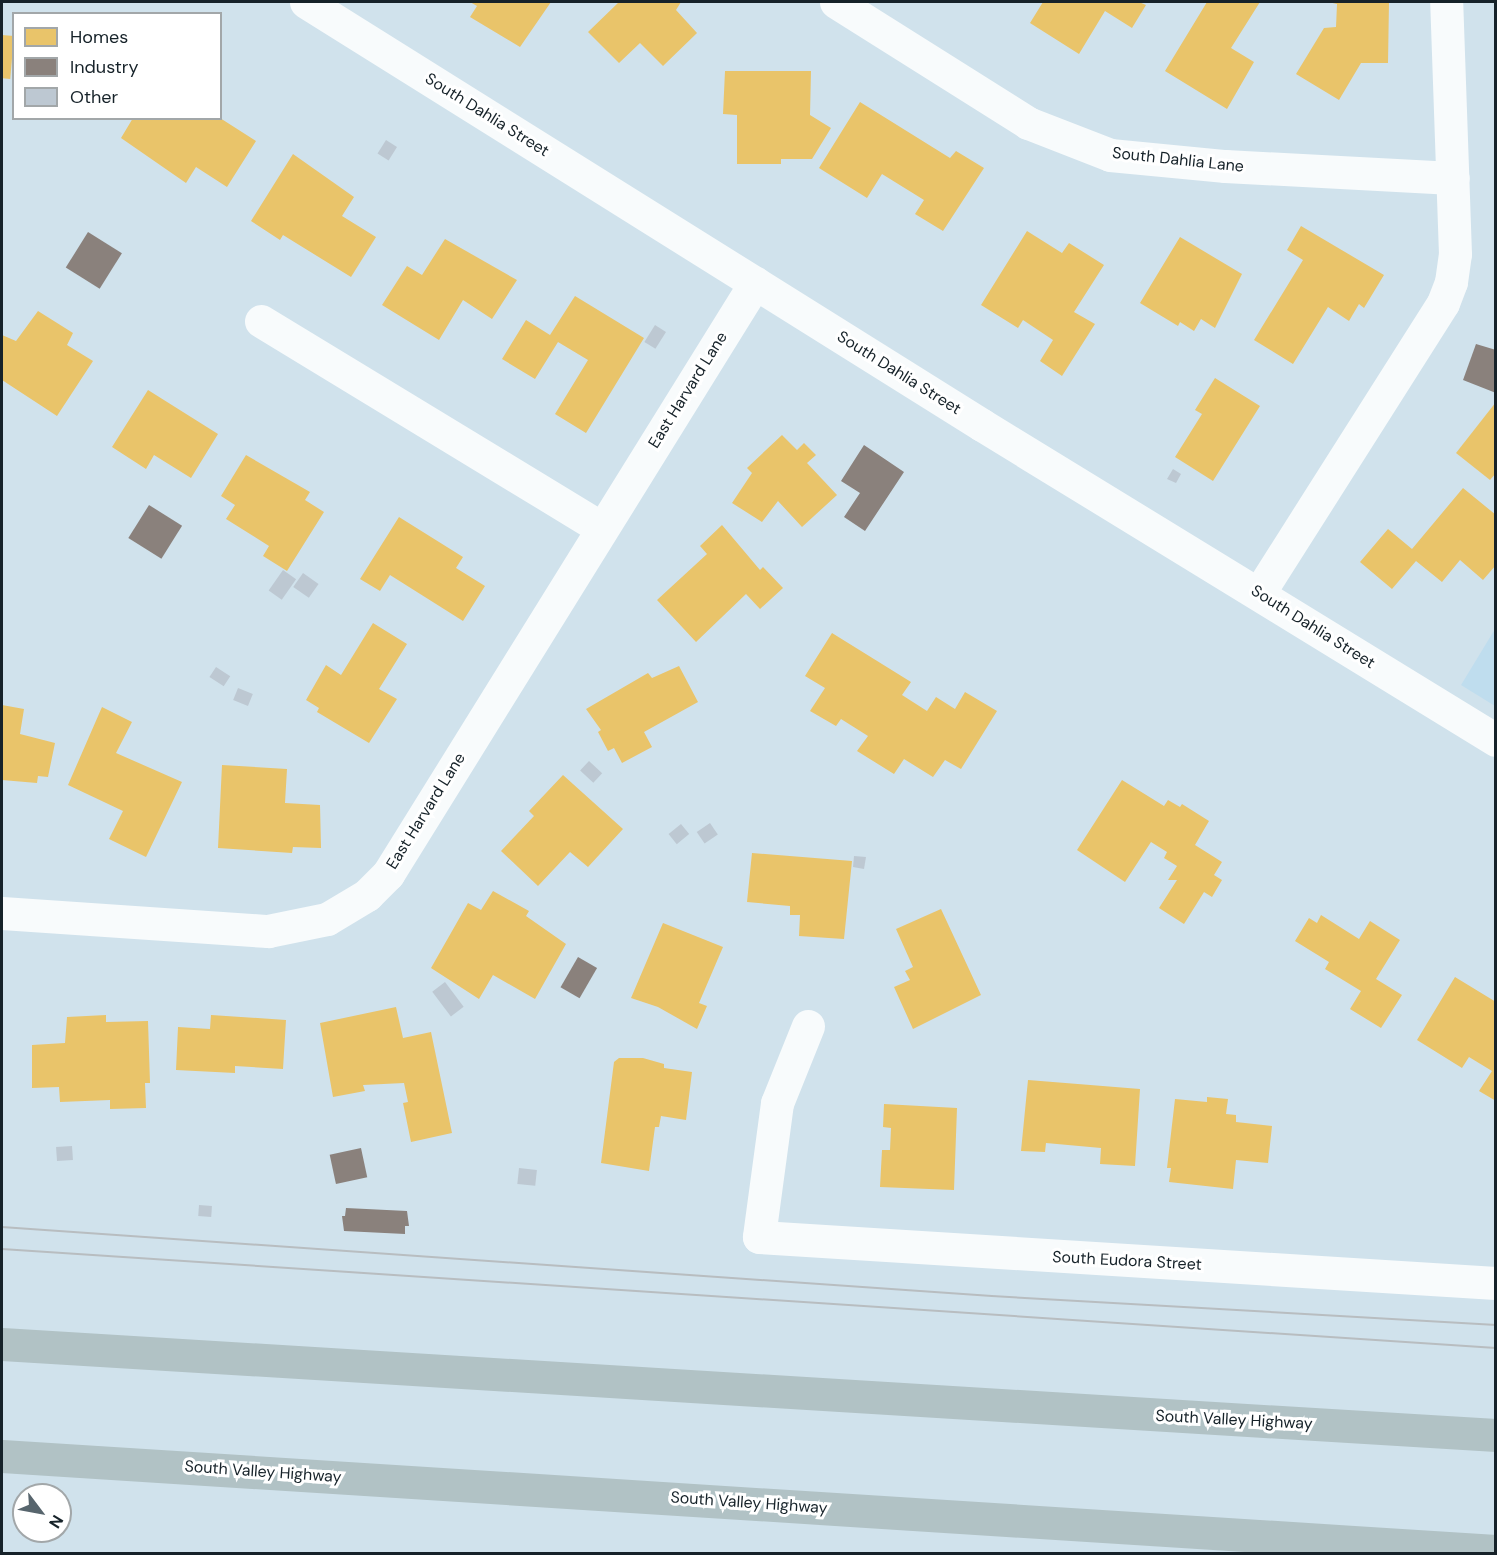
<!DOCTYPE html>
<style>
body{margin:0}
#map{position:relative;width:1497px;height:1555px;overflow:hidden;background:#d0e2ec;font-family:"DM Sans",sans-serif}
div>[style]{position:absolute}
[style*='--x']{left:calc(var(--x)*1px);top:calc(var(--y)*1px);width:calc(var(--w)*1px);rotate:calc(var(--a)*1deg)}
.built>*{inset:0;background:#bfddee}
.homes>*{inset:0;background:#e9c46a;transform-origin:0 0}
.industry>*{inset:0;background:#8a817c;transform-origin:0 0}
.building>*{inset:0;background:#bdc8d2;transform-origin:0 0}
.minor>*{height:33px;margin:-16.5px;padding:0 16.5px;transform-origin:16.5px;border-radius:16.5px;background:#f8fbfc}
.highway>*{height:33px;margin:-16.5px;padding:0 16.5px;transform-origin:16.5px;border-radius:16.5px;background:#b1c2c5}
.tram>*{height:1.5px;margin:-0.75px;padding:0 0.75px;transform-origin:0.75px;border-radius:0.75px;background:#b8bdc0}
span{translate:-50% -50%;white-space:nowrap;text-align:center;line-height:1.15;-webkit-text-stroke:6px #fff;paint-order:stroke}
.street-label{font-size:16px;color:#162229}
.frame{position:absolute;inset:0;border:3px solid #162229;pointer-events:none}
.legend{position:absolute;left:12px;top:12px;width:210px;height:108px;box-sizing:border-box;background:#fff;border:2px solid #a2a7a9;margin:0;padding:8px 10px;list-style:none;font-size:18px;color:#162229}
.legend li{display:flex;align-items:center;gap:12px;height:30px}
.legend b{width:30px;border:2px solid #a2a7a9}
.north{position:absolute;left:12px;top:1483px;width:60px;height:60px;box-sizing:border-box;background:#fff;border:2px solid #a2a7a9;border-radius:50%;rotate:122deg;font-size:16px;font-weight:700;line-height:24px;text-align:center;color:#162229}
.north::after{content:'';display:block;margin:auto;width:21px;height:27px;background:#57656d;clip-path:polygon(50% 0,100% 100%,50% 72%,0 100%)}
</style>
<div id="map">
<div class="built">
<i style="clip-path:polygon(1495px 629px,1495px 706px,1461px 685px)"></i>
</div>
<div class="homes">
<i style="clip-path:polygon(470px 2px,551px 2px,520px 47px,470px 17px,477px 6px)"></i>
<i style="clip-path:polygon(619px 2px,681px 2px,676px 10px,697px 33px,663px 66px,640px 43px,619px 63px,588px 32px)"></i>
<i style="clip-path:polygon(1043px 2px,1139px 2px,1146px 5px,1132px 28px,1105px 11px,1079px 54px,1030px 23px)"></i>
<i style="clip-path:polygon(1207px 2px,1260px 2px,1231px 48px,1254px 62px,1227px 109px,1165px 71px)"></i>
<i style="clip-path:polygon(1328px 2px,1389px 2px,1388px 63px,1361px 63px,1339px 100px,1296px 74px,1324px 28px,1336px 27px,1337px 4px)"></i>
<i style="left:2px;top:35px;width:12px;height:43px;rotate:5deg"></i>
<i style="clip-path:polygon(725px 71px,811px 71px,810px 115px,831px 128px,812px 159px,781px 159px,781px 164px,737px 164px,737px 115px,723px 114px)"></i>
<i style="clip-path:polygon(860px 102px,950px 158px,956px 151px,984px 168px,943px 231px,915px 214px,924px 200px,882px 174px,867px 198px,819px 168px)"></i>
<i style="clip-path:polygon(133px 118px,220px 118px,256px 141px,227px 187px,196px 167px,186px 183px,121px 138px)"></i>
<i style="clip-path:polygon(293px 154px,354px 197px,342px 216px,376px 237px,351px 277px,283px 235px,280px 240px,251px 221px)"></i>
<i style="clip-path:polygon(1301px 226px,1384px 275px,1364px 308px,1359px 304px,1349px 321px,1328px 307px,1293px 364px,1254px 340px,1303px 260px,1287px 250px)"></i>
<i style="clip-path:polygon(1027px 231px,1062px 253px,1069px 243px,1104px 265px,1074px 312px,1095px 324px,1062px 376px,1040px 361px,1053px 340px,1023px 320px,1018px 328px,981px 305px)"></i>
<i style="clip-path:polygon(1180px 237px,1242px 274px,1215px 328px,1201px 319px,1194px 331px,1180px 322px,1178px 326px,1140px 303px)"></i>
<i style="clip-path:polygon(445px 239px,517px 280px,492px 319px,463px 300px,439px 340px,382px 305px,407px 266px,422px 275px)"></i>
<i style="clip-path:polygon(575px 296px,644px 338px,586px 433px,555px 414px,588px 360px,558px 342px,535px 379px,502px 359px,526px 320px,550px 335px)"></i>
<i style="clip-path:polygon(38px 311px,73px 333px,67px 345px,93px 361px,57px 416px,2px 380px,2px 335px,16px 341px)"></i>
<i style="clip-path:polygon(1215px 378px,1260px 406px,1213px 481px,1175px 457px,1202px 414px,1195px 410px)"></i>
<i style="clip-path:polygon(148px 390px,218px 434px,191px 478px,154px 455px,146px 469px,112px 447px)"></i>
<i style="clip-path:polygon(1496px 402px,1496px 473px,1490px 480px,1456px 453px)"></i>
<i style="clip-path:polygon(782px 435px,797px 450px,804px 443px,816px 455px,807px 463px,837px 495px,802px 527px,778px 501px,762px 522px,732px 503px,752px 473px,747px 468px)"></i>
<i style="clip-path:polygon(246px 455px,310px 492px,305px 500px,324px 512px,287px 571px,263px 556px,269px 546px,226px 519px,235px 505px,221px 496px)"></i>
<i style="clip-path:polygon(1463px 488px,1496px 515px,1496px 565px,1483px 580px,1460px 560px,1442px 582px,1416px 561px,1392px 589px,1360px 562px,1388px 529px,1412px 549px)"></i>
<i style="clip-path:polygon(399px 517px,463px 557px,456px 568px,485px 586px,463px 621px,390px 575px,380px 591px,360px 579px)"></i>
<i style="clip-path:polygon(722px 525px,760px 570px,763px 567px,783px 588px,760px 609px,746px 594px,696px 642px,657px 600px,707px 554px,700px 546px)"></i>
<i style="clip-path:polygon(373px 623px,407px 644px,379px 689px,397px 699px,369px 743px,317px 712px,319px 708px,306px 700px,326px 665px,341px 675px)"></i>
<i style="clip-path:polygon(832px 633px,911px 682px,902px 695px,927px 711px,936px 697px,955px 709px,965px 692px,997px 711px,961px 769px,945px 760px,933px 777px,904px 759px,894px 774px,857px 751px,868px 736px,841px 719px,836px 726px,810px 711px,825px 688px,805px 676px)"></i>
<i style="clip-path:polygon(679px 666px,698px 702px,644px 732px,652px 747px,622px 763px,614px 748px,608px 751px,598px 732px,601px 730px,586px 709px,648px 673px,652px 678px)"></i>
<i style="clip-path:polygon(2px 705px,24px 709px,20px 734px,55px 743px,48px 777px,38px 776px,37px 783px,2px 780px)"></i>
<i style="clip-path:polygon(102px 707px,132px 722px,116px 753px,182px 782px,146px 857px,109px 839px,123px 811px,68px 785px)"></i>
<i style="clip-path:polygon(222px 765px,287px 769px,285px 803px,320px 805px,321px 848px,293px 847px,292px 853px,218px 848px)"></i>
<i style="clip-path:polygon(563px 775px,623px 829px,588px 867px,570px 852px,538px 886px,501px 851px,534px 816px,529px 811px)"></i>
<i style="clip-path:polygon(1122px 780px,1164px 806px,1168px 800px,1180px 807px,1182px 804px,1209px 821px,1195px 845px,1222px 862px,1214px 875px,1222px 880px,1212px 897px,1204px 892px,1184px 924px,1159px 908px,1177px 880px,1168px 880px,1177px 866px,1164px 858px,1167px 852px,1151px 842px,1125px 882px,1077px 850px)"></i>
<i style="clip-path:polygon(752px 853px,852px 861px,844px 939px,799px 936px,800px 915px,790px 915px,790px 906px,747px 902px)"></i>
<i style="clip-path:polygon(493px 891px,529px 911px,526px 916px,566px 944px,535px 999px,493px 975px,479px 999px,431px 968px,468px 903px,481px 910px)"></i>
<i style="clip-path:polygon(941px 909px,981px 995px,913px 1029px,894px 987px,910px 980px,905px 971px,913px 967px,896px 929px)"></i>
<i style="clip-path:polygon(1321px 915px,1359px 939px,1370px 921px,1400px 940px,1376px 979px,1402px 995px,1381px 1028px,1350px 1009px,1361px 991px,1325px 969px,1329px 962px,1295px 941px,1309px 918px,1317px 923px)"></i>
<i style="clip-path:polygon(663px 923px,723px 947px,699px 1003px,707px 1006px,697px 1029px,658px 1007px,631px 998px)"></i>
<i style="clip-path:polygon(1455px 977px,1496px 1002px,1496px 1101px,1479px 1091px,1492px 1071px,1469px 1057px,1462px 1068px,1417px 1040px)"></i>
<i style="clip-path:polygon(396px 1007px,403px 1038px,431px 1032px,452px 1133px,411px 1142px,403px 1103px,408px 1102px,404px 1083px,363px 1085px,365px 1091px,333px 1097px,320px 1023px)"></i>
<i style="clip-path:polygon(106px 1015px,106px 1022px,148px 1021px,150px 1083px,145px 1083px,146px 1108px,110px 1109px,110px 1100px,60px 1102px,59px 1087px,32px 1088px,32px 1045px,65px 1043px,67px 1017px)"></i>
<i style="clip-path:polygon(211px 1015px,286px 1020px,283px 1069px,235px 1066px,235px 1073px,176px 1070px,178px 1027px,210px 1029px)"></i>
<i style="clip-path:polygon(619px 1058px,643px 1058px,664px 1064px,664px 1068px,692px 1072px,686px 1120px,661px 1116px,659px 1127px,655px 1127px,649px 1171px,601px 1163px,614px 1062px)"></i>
<i style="clip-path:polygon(1028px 1080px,1140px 1089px,1135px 1166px,1100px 1164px,1101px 1148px,1046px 1143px,1045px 1152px,1021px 1151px)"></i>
<i style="clip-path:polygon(1207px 1097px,1228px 1099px,1226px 1114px,1236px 1115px,1236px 1122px,1272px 1126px,1268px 1163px,1236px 1160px,1233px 1189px,1169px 1182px,1171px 1168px,1167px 1168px,1175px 1099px,1207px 1102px)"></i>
<i style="clip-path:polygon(884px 1104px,957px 1108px,954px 1190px,880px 1187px,882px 1150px,890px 1150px,891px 1128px,883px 1127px)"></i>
</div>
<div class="industry">
<i style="left:88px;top:232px;width:40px;height:42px;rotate:32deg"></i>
<i style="clip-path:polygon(1476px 344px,1496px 350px,1496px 393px,1463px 380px)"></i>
<i style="clip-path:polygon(864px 445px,904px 472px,865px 531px,844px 517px,860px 493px,841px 481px)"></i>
<i style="left:149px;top:505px;width:39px;height:39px;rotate:32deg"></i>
<i style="left:578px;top:957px;width:22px;height:35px;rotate:30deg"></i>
<i style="left:361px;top:1148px;width:30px;height:32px;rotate:78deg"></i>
<i style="clip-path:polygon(346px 1208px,407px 1211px,409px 1226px,405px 1226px,405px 1234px,344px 1231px,342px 1216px,345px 1216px)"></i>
</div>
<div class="building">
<i style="left:386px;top:140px;width:13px;height:16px;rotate:32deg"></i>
<i style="left:655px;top:325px;width:13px;height:20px;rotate:32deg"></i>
<i style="clip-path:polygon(1173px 469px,1181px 474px,1176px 483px,1167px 479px)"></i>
<i style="left:283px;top:570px;width:16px;height:25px;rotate:35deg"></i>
<i style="left:303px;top:573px;width:19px;height:17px;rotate:35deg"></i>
<i style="left:216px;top:667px;width:17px;height:12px;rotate:33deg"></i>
<i style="left:238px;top:688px;width:16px;height:13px;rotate:22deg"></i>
<i style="left:589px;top:761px;width:18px;height:13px;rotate:43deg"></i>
<i style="left:710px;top:823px;width:14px;height:16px;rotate:56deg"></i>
<i style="left:681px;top:824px;width:13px;height:16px;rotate:51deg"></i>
<i style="clip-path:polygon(854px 856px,866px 857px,864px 869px,853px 867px)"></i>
<i style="left:445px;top:982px;width:31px;height:16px;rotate:53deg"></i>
<i style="left:72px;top:1146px;width:14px;height:16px;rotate:86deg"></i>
<i style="left:519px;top:1168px;width:18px;height:16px;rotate:6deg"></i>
<i style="left:199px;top:1205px;width:13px;height:11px;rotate:4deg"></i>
</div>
<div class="minor">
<i style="--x:306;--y:2;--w:797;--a:32.04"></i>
<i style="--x:982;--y:425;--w:603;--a:31.5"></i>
<i style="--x:836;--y:2;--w:227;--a:32.2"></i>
<i style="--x:1028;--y:123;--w:88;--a:21.3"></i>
<i style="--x:1110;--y:155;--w:116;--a:5.5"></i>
<i style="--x:1225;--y:166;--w:228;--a:3"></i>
<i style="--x:261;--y:321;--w:399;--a:31.3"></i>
<i style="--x:1259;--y:593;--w:343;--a:-57.6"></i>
<i style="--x:1443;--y:303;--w:22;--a:-69"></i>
<i style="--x:1451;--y:282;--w:28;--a:-82"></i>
<i style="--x:1455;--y:254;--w:252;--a:-92"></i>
<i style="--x:2;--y:913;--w:267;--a:3.9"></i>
<i style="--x:268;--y:931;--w:60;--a:-11.5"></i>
<i style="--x:327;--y:919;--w:47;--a:-31"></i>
<i style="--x:367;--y:895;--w:30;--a:-45"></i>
<i style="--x:388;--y:874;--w:696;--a:-58.16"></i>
<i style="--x:808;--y:1026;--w:83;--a:111.9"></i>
<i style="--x:777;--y:1103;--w:135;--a:97.7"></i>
<i style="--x:759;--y:1237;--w:738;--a:3.57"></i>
</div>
<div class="highway">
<i style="--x:2;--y:1344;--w:1497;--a:3.49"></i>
<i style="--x:2;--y:1456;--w:1497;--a:3.64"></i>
</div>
<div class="tram">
<i style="--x:2;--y:1227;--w:992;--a:3.99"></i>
<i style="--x:992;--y:1296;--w:505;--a:3.29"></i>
<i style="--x:2;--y:1249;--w:1497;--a:3.79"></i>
</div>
<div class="street-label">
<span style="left:487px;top:115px;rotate:32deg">South Dahlia Street</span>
<span style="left:1178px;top:160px;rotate:6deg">South Dahlia Lane</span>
<span style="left:899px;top:373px;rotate:32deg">South Dahlia Street</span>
<span style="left:688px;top:390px;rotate:-58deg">East Harvard Lane</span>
<span style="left:1313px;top:627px;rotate:32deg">South Dahlia Street</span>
<span style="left:426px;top:811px;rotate:-58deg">East Harvard Lane</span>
<span style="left:1127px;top:1261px;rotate:3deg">South Eudora Street</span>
<span style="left:1234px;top:1420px;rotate:3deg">South Valley Highway</span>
<span style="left:263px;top:1472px;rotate:4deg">South Valley Highway</span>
<span style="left:749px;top:1503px;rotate:4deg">South Valley Highway</span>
</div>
<div class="frame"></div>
<ul class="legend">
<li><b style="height:16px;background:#e9c46a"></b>Homes</li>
<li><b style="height:16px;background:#8a817c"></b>Industry</li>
<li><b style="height:16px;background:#bdc8d2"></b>Other</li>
</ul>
<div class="north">N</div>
</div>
